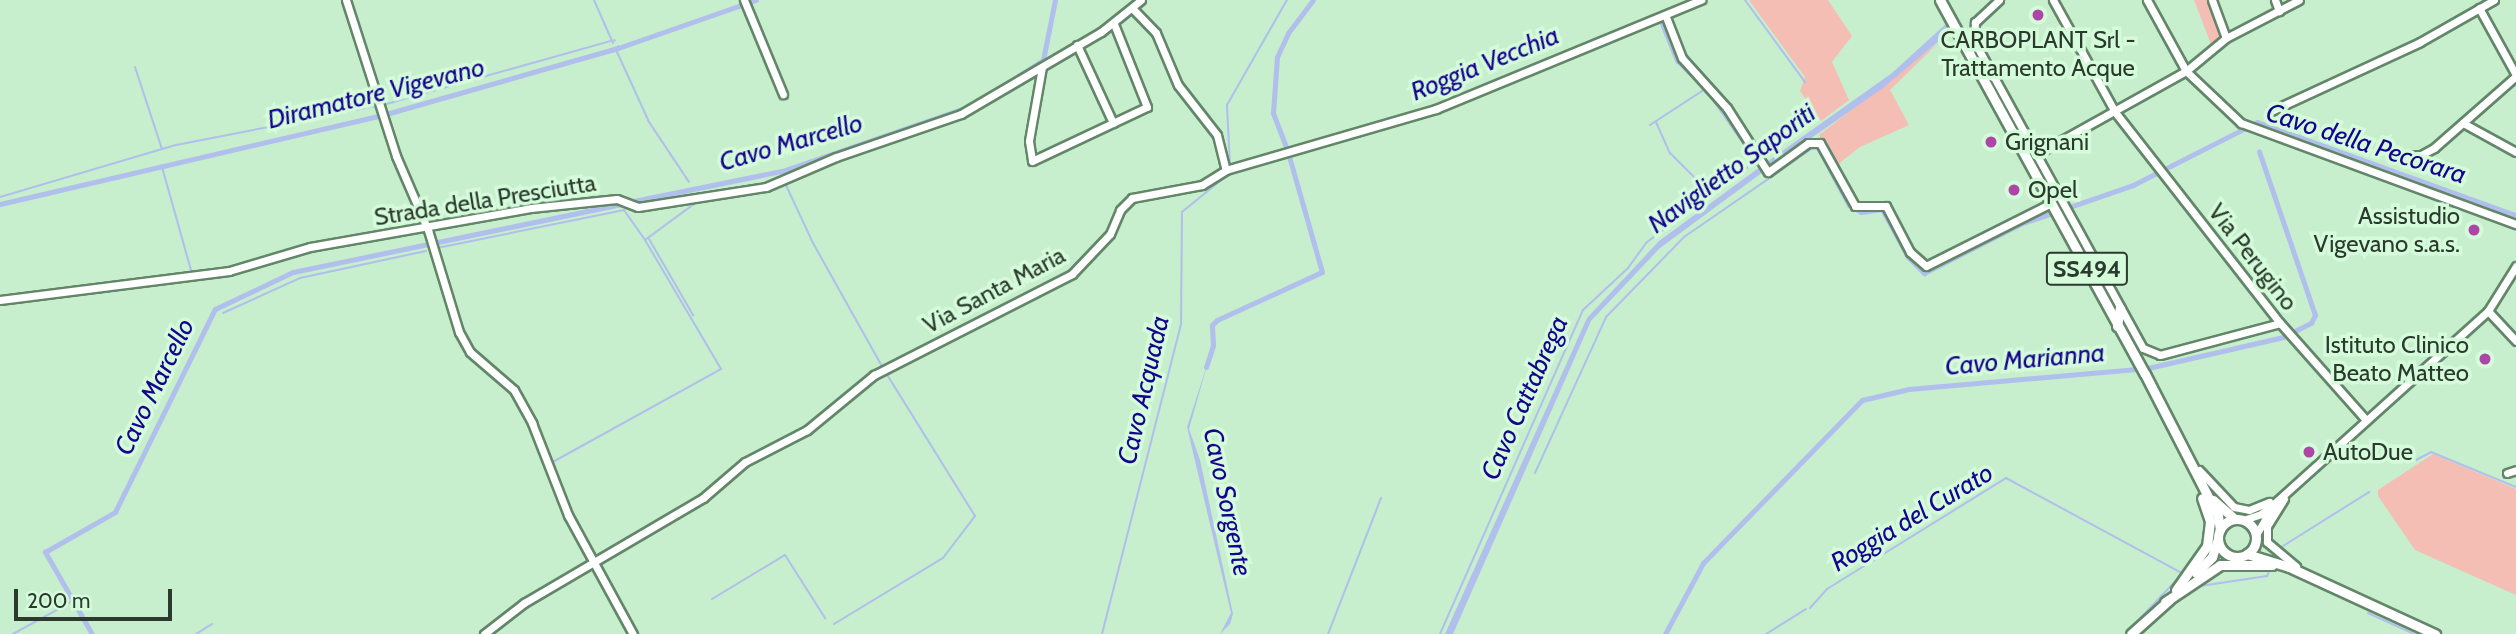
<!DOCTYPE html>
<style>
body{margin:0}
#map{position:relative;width:2516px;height:634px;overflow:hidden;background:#c7eecd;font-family:Cabin,sans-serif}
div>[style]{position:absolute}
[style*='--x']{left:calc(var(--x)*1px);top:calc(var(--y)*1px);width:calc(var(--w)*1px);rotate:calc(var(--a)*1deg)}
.green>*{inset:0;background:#f4beb5}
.water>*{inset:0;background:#b0bfec}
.stream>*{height:2px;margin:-1px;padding:0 1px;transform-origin:1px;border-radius:1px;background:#b0bfec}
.canal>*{height:5px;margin:-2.5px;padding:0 2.5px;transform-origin:2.5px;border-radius:2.5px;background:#b0bfec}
.roads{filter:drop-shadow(2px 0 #638669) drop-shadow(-2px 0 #638669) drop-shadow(0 2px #638669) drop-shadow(0 -2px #638669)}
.minor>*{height:7px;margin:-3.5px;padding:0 3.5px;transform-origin:3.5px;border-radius:3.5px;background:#fff}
.major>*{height:9px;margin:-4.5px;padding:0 4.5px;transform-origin:4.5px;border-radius:4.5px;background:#fff}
.major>.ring{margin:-4.5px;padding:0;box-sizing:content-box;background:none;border:9px solid #fff;border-radius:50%}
.dots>*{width:19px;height:19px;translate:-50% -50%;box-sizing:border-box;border:4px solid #d4fbda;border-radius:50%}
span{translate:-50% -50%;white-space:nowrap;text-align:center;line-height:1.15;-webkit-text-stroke:7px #d4fbda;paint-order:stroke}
.shield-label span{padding:2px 5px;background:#d4fbda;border:2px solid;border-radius:5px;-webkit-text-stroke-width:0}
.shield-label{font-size:23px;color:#2b3a2d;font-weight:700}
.poi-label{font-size:24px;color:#2b3a2d}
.left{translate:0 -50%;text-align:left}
.right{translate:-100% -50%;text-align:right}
.street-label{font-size:24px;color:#2b3a2d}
.water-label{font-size:26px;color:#16038e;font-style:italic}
.scale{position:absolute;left:14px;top:589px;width:158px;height:32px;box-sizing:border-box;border:4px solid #2b3a2d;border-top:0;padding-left:9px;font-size:21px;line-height:24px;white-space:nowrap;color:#2b3a2d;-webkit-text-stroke:5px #d4fbda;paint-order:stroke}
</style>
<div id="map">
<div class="green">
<i style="clip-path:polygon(1749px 0,1828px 0,1852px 36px,1832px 62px,1849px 100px,1821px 121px,1800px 91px,1805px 77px)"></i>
<i style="clip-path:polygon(2194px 0,2208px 0,2217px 22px,2223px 38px,2212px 47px)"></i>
<i style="clip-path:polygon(1939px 42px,1890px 90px,1909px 125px,1860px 147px,1837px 165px,1819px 135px)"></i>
<i style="clip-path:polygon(2433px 454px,2516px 489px,2516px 595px,2415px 550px,2378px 496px,2378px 490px)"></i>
</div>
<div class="water">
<i style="clip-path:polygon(1948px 22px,1952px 30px,1883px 88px,1767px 169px,1764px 164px,1892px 73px)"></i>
<i style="clip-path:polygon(1760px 167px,1763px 172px,1660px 248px,1591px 321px,1453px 634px,1445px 634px,1587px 318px,1659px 241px)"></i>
<i style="clip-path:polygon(1208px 362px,1189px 429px,1200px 460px,1233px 614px,1230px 624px,1220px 634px,1231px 613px,1187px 427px)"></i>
</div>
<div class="stream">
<i style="--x:594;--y:0;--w:47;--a:66.2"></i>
<i style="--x:1745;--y:0;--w:102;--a:53.8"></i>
<i style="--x:614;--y:40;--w:1;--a:45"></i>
<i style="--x:618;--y:46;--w:2;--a:90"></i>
<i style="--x:617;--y:52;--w:77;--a:65.4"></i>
<i style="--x:649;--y:122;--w:72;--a:56.3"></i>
<i style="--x:135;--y:67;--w:86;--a:71.8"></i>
<i style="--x:383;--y:105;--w:236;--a:-15.7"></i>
<i style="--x:1656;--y:122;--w:34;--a:66"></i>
<i style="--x:1670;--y:153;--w:55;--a:45"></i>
<i style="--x:1650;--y:125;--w:66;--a:-33.2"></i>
<i style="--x:1230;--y:165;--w:60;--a:-92.9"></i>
<i style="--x:1227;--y:105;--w:121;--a:-60.3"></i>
<i style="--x:162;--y:167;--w:111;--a:74.3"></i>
<i style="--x:785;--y:183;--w:66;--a:65"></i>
<i style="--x:813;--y:243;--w:143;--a:60.8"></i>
<i style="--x:0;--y:197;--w:184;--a:-16.5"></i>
<i style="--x:176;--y:145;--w:205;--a:-11"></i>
<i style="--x:649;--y:239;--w:88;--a:59.9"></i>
<i style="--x:437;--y:248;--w:191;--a:-11.5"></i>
<i style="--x:624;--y:210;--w:35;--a:55"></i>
<i style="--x:223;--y:313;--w:85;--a:-24.4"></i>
<i style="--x:300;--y:278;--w:129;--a:-12.1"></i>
<i style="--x:2416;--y:460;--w:17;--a:-28"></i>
<i style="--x:2431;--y:452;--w:92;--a:22.4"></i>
<i style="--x:551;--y:463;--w:194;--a:-28.9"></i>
<i style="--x:721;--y:369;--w:150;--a:-120.5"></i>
<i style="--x:645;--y:240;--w:61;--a:-36.3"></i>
<i style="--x:1535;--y:473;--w:171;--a:-65.5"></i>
<i style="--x:1606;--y:317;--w:112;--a:-45.7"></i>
<i style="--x:1684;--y:237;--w:106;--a:-34.6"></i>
<i style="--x:556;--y:495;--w:75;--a:63.8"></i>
<i style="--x:2283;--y:546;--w:102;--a:-32.1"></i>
<i style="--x:2200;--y:586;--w:68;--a:-8.5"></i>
<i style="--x:2267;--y:576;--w:4;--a:-63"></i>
<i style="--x:712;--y:599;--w:85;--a:-31.1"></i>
<i style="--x:785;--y:555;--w:75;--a:57.6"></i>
<i style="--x:68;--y:603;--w:5;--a:-22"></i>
<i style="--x:1810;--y:608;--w:25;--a:-48"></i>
<i style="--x:1827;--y:589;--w:211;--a:-31.8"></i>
<i style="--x:2006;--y:478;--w:200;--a:28.4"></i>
<i style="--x:2368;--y:613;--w:51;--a:24.5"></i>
<i style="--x:834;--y:624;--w:127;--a:-31.2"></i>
<i style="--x:943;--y:558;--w:53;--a:-52.7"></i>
<i style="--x:975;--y:516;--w:168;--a:-121.9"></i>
<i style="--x:487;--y:627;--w:33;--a:-38"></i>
<i style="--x:2131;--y:628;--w:74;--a:-46.6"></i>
<i style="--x:13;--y:634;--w:58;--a:-28.8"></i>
<i style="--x:196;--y:634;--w:19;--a:-32"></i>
<i style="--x:1102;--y:634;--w:320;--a:-75.7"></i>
<i style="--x:1181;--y:324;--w:112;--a:-89.5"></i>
<i style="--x:1182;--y:212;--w:63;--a:-39.2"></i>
<i style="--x:1328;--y:634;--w:146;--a:-68.7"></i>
<i style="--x:1440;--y:634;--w:354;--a:-66.2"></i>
<i style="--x:1583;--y:310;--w:62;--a:-43"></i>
<i style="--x:1628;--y:268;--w:32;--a:-54"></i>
<i style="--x:1647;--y:242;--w:136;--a:-36.6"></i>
<i style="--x:1766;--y:634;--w:47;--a:-32"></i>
</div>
<div class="canal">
<i style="--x:1659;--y:16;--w:48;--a:67.8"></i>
<i style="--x:1677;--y:60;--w:30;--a:45"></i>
<i style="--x:1006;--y:84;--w:44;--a:-33"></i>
<i style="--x:1043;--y:60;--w:61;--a:-78.7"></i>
<i style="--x:1712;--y:96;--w:88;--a:55.2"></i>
<i style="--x:1288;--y:152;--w:42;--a:-111"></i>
<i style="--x:1273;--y:113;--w:56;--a:-85.9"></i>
<i style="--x:1277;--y:57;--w:26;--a:-65"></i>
<i style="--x:1288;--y:33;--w:41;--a:-52.9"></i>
<i style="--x:1769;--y:176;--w:50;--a:-35.3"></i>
<i style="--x:1810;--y:147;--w:8;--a:0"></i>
<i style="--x:1818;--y:147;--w:66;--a:61.9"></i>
<i style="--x:1849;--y:205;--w:14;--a:30"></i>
<i style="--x:1861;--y:212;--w:21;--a:-8"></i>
<i style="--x:1882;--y:209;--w:55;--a:61.6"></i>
<i style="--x:1908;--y:257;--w:23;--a:45"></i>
<i style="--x:1924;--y:273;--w:108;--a:-27"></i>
<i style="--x:2020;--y:224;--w:120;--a:-19"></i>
<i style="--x:2133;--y:185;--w:139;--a:-26.9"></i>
<i style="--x:2257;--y:122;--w:275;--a:19.8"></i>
<i style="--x:629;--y:202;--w:156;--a:-11.5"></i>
<i style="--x:782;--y:171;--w:190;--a:-19"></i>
<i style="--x:0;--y:204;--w:396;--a:-13.1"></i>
<i style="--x:386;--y:114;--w:241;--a:-15.9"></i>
<i style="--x:618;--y:48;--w:146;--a:-19.2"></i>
<i style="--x:1206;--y:367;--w:23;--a:-72"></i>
<i style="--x:1213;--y:345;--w:20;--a:-93"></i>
<i style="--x:1212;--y:325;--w:7;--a:-45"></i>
<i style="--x:1217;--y:320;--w:115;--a:-24.6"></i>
<i style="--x:1322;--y:272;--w:121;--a:-105.9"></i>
<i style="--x:92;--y:634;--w:95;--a:-119.8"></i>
<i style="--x:45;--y:552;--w:81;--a:-29.7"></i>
<i style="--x:115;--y:512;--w:226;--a:-63.8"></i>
<i style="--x:215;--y:309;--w:86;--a:-25.4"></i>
<i style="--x:293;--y:272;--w:335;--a:-11.7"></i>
<i style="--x:1665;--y:634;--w:81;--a:-61.8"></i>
<i style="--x:1703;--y:563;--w:228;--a:-45.7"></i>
<i style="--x:1862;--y:400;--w:48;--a:-13.2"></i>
<i style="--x:1909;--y:389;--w:240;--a:-5"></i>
<i style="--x:2148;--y:368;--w:139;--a:-12.9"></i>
<i style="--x:2283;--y:337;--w:31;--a:-27"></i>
<i style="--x:2311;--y:323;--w:9;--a:-63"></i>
<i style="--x:2315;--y:315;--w:173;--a:-108.9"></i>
</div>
<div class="roads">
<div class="minor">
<i style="--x:346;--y:0;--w:164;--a:72.2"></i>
<i style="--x:396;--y:156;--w:81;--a:66.6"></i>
<i style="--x:428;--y:230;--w:107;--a:73.1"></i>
<i style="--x:459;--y:332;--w:23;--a:61"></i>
<i style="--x:470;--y:352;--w:58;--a:40.8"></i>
<i style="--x:514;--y:390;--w:38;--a:61"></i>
<i style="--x:532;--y:423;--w:99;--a:68.6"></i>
<i style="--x:568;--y:515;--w:136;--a:61.4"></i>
<i style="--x:744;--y:0;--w:102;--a:67.5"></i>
<i style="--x:1999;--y:0;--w:33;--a:137"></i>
<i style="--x:1975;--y:22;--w:19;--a:93"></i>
<i style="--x:1974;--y:41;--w:350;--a:61.2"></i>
<i style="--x:2143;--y:348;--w:18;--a:22"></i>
<i style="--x:2160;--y:355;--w:124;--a:-14.9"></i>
<i style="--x:2053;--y:0;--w:128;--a:61"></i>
<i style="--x:2115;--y:112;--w:268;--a:52"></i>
<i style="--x:2280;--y:323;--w:130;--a:48.4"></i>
<i style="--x:2147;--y:0;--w:81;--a:61.2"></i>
<i style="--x:2186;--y:71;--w:76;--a:43.4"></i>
<i style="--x:2241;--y:123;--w:293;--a:20.2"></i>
<i style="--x:2212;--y:0;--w:40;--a:69.8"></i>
<i style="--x:2275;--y:0;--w:12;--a:70"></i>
<i style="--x:2479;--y:8;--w:77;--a:61.1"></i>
<i style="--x:1133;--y:9;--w:33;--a:46"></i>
<i style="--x:1156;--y:33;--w:56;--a:67.1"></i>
<i style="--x:1178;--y:85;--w:63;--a:52"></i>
<i style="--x:1217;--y:135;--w:36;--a:76"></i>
<i style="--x:1666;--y:17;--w:44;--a:68.7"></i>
<i style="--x:1682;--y:58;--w:67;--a:48"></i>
<i style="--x:1727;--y:108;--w:76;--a:57.4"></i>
<i style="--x:1768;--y:172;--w:49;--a:-35.9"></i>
<i style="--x:1808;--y:143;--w:12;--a:0"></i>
<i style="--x:1820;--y:143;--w:72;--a:60.9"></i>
<i style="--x:1855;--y:206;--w:31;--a:0"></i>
<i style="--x:1886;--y:206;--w:52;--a:62.4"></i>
<i style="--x:1910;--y:252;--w:21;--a:41"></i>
<i style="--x:1926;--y:266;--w:140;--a:-26.7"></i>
<i style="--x:1077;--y:45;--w:86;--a:65.2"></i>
<i style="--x:1042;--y:67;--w:75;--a:100"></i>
<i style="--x:1029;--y:141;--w:20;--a:81"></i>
<i style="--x:1032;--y:161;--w:127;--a:-25.2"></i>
<i style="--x:1147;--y:107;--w:89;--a:-111.7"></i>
<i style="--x:2271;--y:111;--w:164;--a:-24.8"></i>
<i style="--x:2420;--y:42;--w:85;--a:-29.6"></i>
<i style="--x:2463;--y:123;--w:60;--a:28.7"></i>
<i style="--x:2035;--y:155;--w:173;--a:-29.1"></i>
<i style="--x:2186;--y:71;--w:52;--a:-39.5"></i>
<i style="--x:2226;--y:38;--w:82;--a:-27.5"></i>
<i style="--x:2406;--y:156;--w:15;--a:-4"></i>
<i style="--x:2421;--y:155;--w:15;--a:-28"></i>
<i style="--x:2434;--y:148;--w:109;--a:-41.3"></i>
<i style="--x:0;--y:300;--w:231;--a:-7.2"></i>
<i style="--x:229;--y:271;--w:84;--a:-16.5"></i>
<i style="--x:310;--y:247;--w:224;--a:-10"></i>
<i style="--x:531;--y:208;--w:86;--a:-6"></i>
<i style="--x:617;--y:199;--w:22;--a:21"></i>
<i style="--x:638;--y:207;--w:130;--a:-8.9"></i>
<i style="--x:766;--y:187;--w:76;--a:-23.2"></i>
<i style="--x:836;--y:157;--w:132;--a:-19"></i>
<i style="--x:961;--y:114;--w:162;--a:-30.4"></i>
<i style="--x:1101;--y:32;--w:51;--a:-38.7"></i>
<i style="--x:2488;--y:311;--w:41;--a:47"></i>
<i style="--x:2199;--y:470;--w:51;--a:46.6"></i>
<i style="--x:2234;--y:507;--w:15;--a:11"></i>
<i style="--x:2249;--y:510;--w:22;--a:-22"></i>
<i style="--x:2507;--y:473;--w:9;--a:-18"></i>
<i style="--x:2284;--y:499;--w:32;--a:122"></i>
<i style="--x:2267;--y:526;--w:16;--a:90"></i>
<i style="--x:2267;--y:542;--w:38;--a:40"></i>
<i style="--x:2243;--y:520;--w:19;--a:-18"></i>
<i style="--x:2261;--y:514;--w:22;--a:-39"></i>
<i style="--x:2278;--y:500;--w:283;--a:-42"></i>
<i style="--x:2488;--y:311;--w:53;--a:-58.1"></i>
<i style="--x:2256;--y:535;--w:30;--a:-60"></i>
<i style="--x:484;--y:634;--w:51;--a:-37.8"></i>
<i style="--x:524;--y:603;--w:208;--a:-30.4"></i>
<i style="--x:703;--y:498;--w:55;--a:-40.6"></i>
<i style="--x:745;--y:462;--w:70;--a:-27.3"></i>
<i style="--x:807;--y:430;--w:87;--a:-39.4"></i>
<i style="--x:874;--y:375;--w:222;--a:-27"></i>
<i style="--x:1072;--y:274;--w:55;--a:-46.5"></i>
<i style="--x:1110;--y:234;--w:26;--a:-67"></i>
<i style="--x:1120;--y:210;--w:17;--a:-45"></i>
<i style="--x:1132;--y:198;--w:71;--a:-10.5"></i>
<i style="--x:1202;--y:185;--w:28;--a:-32"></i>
<i style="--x:1226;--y:170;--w:219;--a:-16.2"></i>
<i style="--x:1436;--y:109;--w:287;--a:-22.4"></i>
</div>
<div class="major">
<i style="--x:1940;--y:0;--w:426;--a:61.3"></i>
<i style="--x:2145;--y:374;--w:160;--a:62.8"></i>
<i style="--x:2218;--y:516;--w:14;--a:82"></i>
<i style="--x:1977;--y:69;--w:17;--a:24"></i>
<i style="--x:2117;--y:326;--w:18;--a:-81"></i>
<i style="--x:2213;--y:500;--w:29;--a:41"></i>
<i class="ring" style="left:2218px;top:519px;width:29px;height:29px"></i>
<i style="--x:2247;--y:554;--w:44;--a:17.2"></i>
<i style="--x:2289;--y:567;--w:161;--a:24.7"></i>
<i style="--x:2196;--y:573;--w:23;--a:-45"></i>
<i style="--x:2212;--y:557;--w:19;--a:-72"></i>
<i style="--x:2176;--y:590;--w:54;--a:-54.8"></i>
<i style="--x:2207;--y:546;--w:25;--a:-83"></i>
<i style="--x:2210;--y:521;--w:24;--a:-109"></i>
<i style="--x:2165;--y:602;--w:66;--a:-33.9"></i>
<i style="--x:2220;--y:565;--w:52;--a:0"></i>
<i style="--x:2131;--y:634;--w:51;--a:-41.8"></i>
</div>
</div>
<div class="dots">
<i style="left:2038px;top:15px;background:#ae46a8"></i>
<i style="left:1991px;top:142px;background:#ae46a8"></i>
<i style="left:2014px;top:190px;background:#ae46a8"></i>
<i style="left:2474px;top:230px;background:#ae46a8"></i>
<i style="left:2485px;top:359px;background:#ae46a8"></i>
<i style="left:2309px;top:452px;background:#ae46a8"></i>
</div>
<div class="shield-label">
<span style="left:2087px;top:269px">SS494</span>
</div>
<div class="poi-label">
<span style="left:2038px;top:54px">CARBOPLANT Srl -<br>Trattamento Acque</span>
<span class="left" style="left:2005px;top:142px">Grignani</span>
<span class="left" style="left:2028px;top:190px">Opel</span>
<span class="right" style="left:2460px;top:230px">Assistudio<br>Vigevano s.a.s.</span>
<span class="right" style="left:2469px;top:359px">Istituto Clinico<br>Beato Matteo</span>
<span class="left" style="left:2323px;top:452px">AutoDue</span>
</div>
<div class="street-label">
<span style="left:485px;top:200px;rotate:-9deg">Strada della Presciutta</span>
<span style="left:2253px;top:257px;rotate:52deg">Via Perugino</span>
<span style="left:994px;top:290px;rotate:-28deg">Via Santa Maria</span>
</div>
<div class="water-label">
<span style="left:1485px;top:64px;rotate:-22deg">Roggia Vecchia</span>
<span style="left:376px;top:94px;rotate:-14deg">Diramatore Vigevano</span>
<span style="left:791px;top:143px;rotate:-16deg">Cavo Marcello</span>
<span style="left:2366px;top:144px;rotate:18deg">Cavo della Pecorara</span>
<span style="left:1732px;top:169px;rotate:-36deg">Naviglietto Saporiti</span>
<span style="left:2025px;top:360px;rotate:-5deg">Cavo Marianna</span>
<span style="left:155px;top:387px;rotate:-64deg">Cavo Marcello</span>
<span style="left:1144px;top:390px;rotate:-77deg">Cavo Acquada</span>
<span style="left:1525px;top:398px;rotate:-66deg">Cavo Cattabrega</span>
<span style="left:1227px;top:502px;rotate:78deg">Cavo Sorgente</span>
<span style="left:1912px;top:518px;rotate:-31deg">Roggia del Curato</span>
</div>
<div class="scale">200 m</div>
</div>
